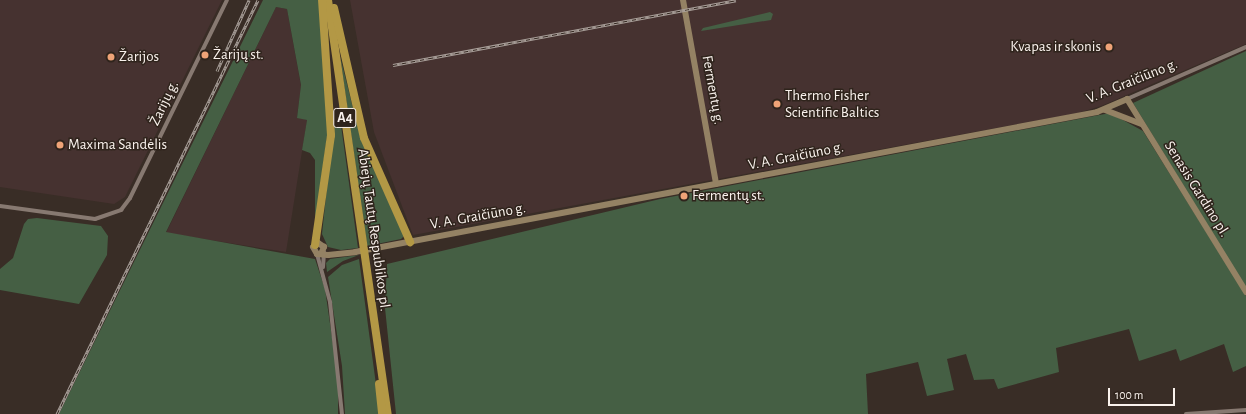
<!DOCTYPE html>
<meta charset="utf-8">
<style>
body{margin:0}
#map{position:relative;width:1246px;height:414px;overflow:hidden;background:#392d26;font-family:"Alegreya Sans",sans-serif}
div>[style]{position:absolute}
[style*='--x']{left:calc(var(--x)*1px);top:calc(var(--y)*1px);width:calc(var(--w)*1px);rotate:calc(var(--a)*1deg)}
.industrial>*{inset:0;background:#463230}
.green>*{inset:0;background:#455f44}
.street>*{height:4px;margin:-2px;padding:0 2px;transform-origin:2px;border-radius:2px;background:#877971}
.secondary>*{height:6px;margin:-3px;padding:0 3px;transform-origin:3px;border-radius:3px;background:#948264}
.highway>*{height:8px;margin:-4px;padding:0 4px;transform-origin:4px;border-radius:4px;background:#b39845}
.rail>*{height:3px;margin-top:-1.5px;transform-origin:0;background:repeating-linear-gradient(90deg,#2f241c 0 4.5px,#a9a09a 0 9px);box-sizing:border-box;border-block:1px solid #a9a09a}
.dots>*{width:11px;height:11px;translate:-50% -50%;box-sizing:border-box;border:2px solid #2f241c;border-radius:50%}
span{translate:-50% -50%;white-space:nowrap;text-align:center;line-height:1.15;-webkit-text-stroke:3px #2f241c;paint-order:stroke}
.shield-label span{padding:1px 3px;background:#2f241c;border:1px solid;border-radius:3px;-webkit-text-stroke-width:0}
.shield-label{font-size:14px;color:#faf2ed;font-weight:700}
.poi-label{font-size:15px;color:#faf2ed}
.right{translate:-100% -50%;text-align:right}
.left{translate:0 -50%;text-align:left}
.street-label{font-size:15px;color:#faf2ed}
.scale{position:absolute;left:1108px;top:388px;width:67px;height:18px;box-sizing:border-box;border:2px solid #faf2ed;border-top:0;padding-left:5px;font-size:12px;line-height:14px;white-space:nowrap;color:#faf2ed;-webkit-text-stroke:3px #2f241c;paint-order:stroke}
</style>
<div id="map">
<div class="industrial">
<i style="clip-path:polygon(0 0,222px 0,125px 197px,114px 204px,0 187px)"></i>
<i style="clip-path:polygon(350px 0,1246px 0,1246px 44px,1101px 106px,1078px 113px,413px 235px,374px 132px)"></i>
<i style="clip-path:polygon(276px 7px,287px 9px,301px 86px,297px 117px,307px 120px,286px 252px,166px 233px)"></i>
</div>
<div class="green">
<i style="clip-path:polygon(263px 0,319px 0,329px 122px,315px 224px,315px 160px,310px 153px,302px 150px,307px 120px,297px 118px,301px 85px,287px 9px,276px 7px,166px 232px,315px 259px,325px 289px,338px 379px,338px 414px,59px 414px)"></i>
<i style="clip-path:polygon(770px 12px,773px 14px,771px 20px,701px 31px,703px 28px)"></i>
<i style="clip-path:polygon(1246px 51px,1246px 288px,1133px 103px)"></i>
<i style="clip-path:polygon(340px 56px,361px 140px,404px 236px,401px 239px,367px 246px)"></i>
<i style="clip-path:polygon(335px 111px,339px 111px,358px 248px,341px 250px,328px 247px,322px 234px)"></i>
<i style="clip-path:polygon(1110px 113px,1143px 131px,1246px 296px,1246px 366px,1233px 372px,1224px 344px,1180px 361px,1176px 349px,1139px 361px,1129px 329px,1056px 348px,1059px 372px,998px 389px,994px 379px,974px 380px,966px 354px,947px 359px,954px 390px,927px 396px,918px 362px,866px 374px,868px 414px,396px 414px,385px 308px,387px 264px,660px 199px)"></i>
<i style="clip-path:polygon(37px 218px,101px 226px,108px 236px,107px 255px,79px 304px,0 290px,0 269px,13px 258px,24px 224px,28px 219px)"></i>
<i style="clip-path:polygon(359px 255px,343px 261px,327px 272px,326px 263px,330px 259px)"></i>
<i style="clip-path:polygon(359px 259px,380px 414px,345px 414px,342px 366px,328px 277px,342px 265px)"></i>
</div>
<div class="street">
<i style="--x:1127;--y:99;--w:130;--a:-23.6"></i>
<i style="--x:0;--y:206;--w:96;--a:7.8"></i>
<i style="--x:95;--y:219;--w:28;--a:-19"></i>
<i style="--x:121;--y:210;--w:15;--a:-53"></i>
<i style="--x:130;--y:198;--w:220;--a:-63.9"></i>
<i style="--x:317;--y:254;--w:50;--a:74.8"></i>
<i style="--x:330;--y:302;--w:113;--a:83.9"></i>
<i style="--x:323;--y:267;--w:15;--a:-86"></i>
<i style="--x:1186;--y:414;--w:60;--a:-3.8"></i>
</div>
<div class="secondary">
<i style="--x:683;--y:0;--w:187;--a:79.8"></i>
<i style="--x:1105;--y:110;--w:39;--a:21"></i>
<i style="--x:321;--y:254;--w:8;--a:-67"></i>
<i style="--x:324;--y:247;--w:7;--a:-146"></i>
<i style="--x:318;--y:243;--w:6;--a:141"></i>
<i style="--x:313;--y:247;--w:8;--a:60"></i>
<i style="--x:317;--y:254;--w:11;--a:5"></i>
<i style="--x:328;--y:255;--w:27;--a:-6"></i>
<i style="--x:355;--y:252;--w:755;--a:-10.68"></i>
<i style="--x:1097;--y:112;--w:33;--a:-23"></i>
<i style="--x:1127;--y:99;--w:227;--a:58.3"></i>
</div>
<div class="highway">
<i style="--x:328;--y:0;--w:418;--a:81.8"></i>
<i style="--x:334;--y:8;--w:133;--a:77"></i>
<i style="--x:364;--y:138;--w:114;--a:66.1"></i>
<i style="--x:315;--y:245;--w:111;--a:-81.7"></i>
<i style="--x:331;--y:135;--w:135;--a:-93.8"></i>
<i style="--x:379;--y:384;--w:30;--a:84"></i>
</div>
<div class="rail">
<i style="--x:393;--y:65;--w:349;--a:-10.7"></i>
<i style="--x:217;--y:71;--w:78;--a:-65.7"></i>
<i style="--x:57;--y:414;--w:460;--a:-64.1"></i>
</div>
<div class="dots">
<i style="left:1109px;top:47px;background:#efa377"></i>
<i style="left:205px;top:55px;background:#efa377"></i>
<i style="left:111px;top:57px;background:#efa377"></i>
<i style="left:777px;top:104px;background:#efa377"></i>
<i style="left:60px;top:145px;background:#efa377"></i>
<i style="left:684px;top:196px;background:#efa377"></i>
</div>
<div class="shield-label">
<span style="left:345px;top:118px">A4</span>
</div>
<div class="poi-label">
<span class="right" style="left:1101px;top:47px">Kvapas ir skonis</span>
<span class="left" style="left:213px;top:55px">Žarijų st.</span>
<span class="left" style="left:119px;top:57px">Žarijos</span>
<span class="left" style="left:785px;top:104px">Thermo Fisher<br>Scientific Baltics</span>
<span class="left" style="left:68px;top:145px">Maxima Sandėlis</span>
<span class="left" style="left:692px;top:196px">Fermentų st.</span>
</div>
<div class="street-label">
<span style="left:1132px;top:81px;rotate:-22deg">V. A. Graičiūno g.</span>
<span style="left:713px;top:90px;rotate:80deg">Fermentų g.</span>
<span style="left:164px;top:103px;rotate:-64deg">Žarijų g.</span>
<span style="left:796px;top:156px;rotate:-11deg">V. A. Graičiūno g.</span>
<span style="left:1197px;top:189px;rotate:58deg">Senasis Gardino pl.</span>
<span style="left:478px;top:216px;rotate:-10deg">V. A. Graičiūno g.</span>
<span style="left:374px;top:230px;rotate:82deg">Abiejų Tautų Respublikos pl.</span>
</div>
<div class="scale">100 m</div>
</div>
